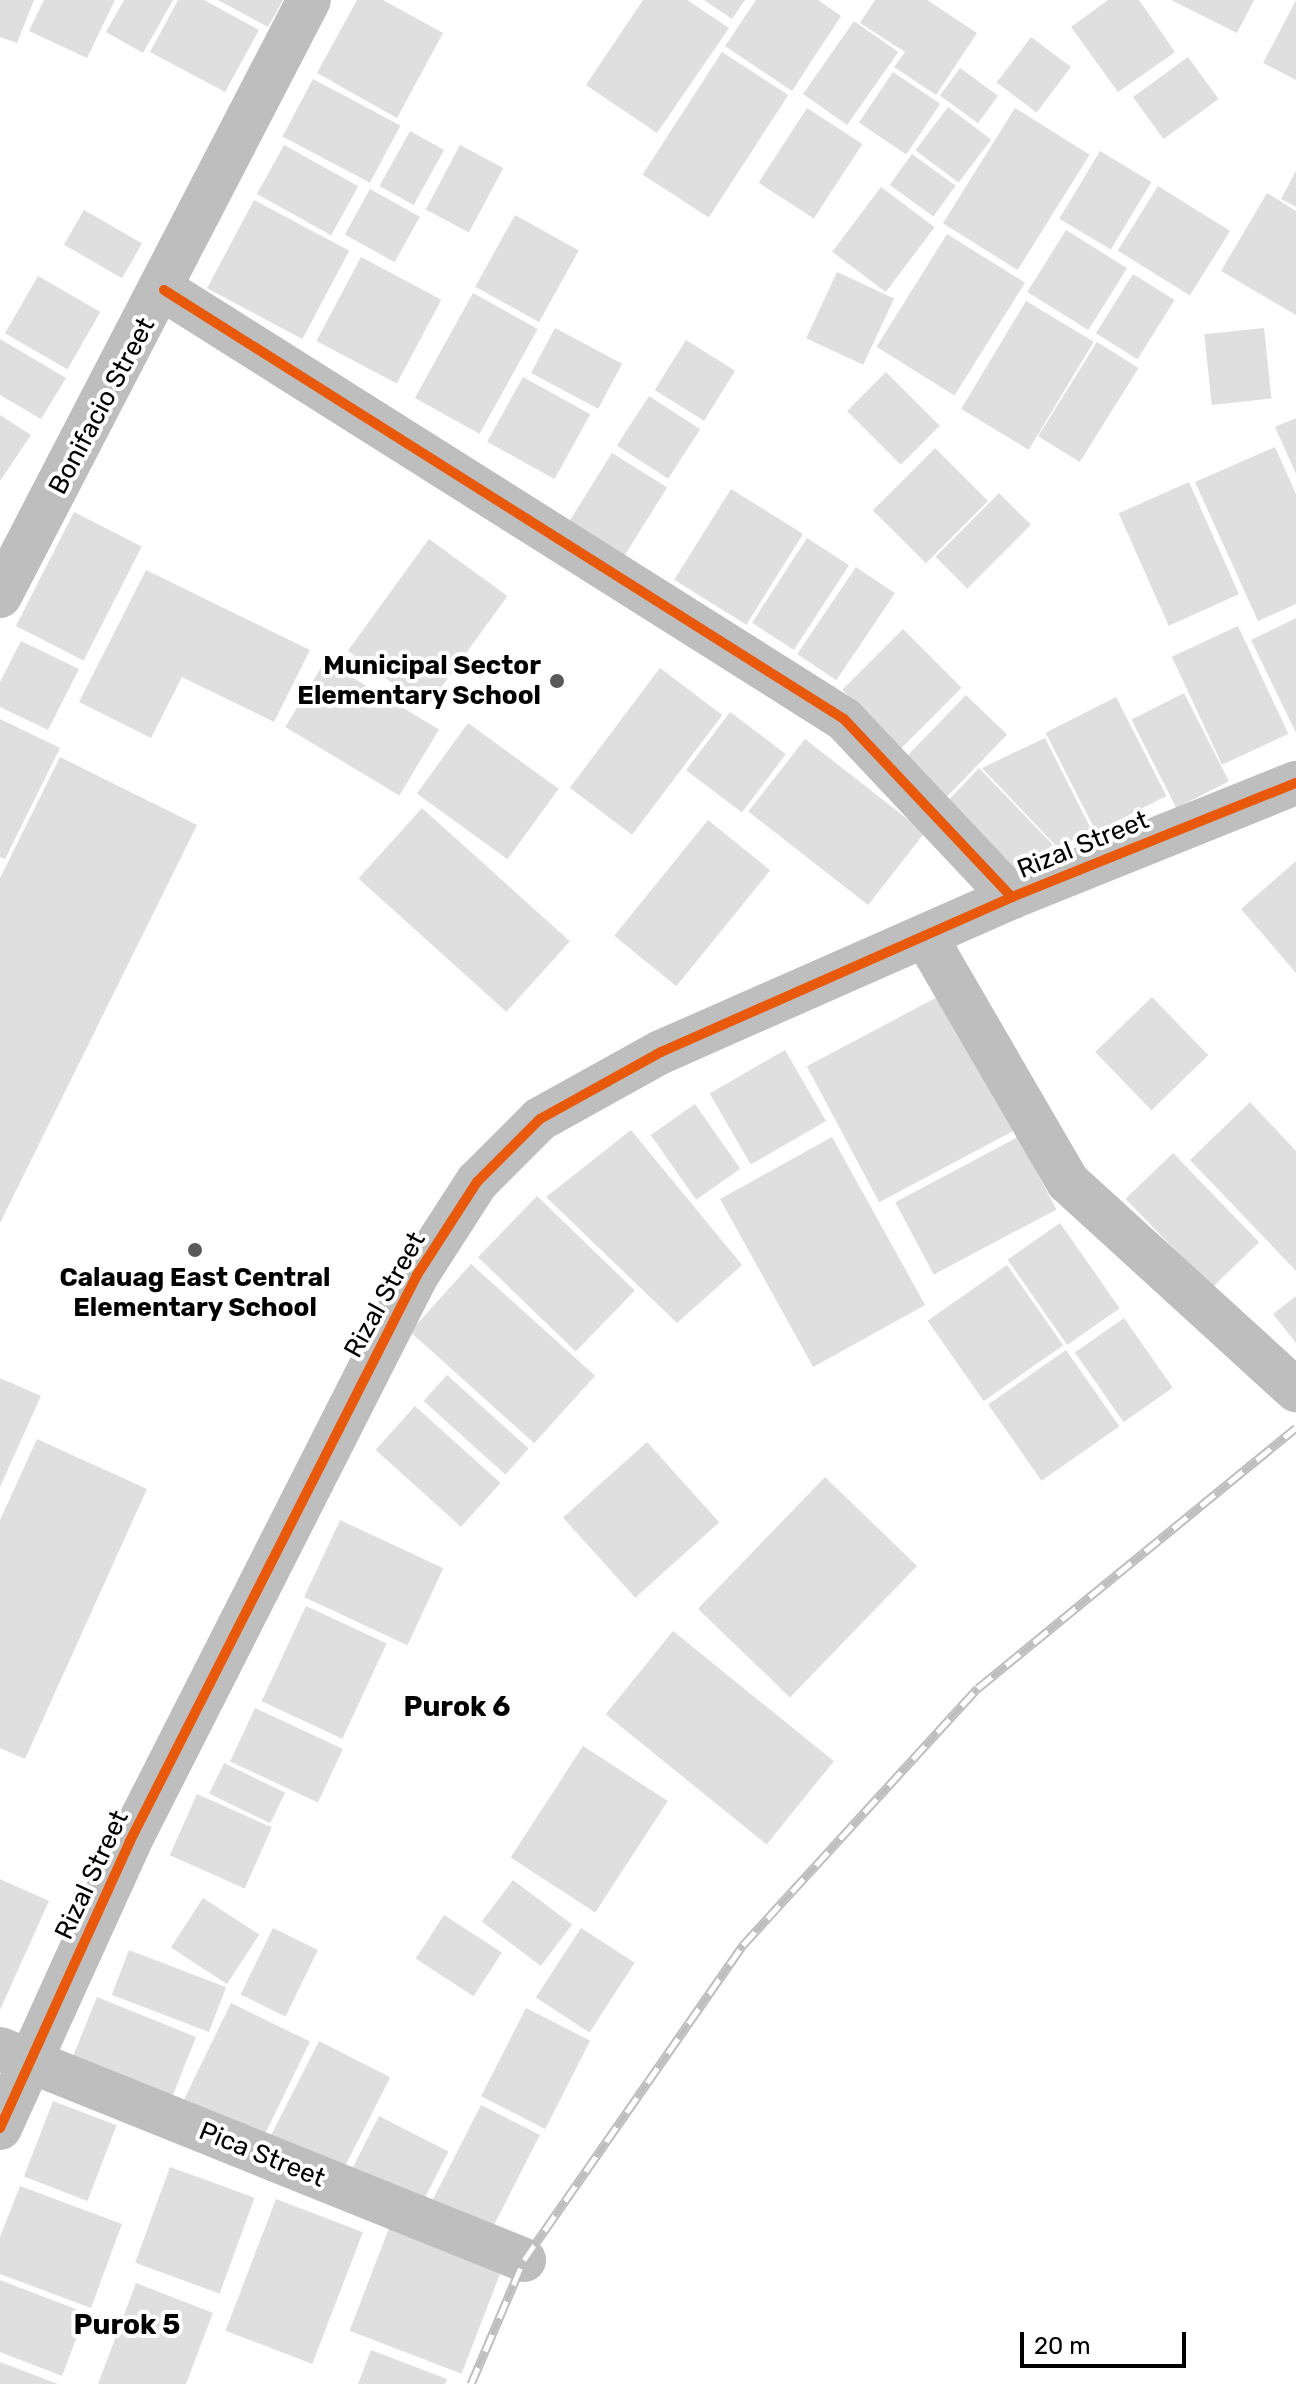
<!DOCTYPE html>
<style>
body{margin:0}
#map{position:relative;width:1296px;height:2384px;overflow:hidden;background:#fff;font-family:Rubik,sans-serif}
div>[style]{position:absolute}
[style*='--x']{left:calc(var(--x)*1px);top:calc(var(--y)*1px);width:calc(var(--w)*1px);rotate:calc(var(--a)*1deg)}
.building>*{inset:0;background:#dfdfdf;transform-origin:0 0}
.minor>*{height:44px;margin:-22px;padding:0 22px;transform-origin:22px;border-radius:22px;background:#bebebe}
.rail>*{height:9px;margin-top:-4.5px;transform-origin:0;background:repeating-linear-gradient(90deg,#fff 0 18px,#bebebe 0 36px);box-sizing:border-box;border-block:2px solid #bebebe}
.cycleway>*{height:10px;margin:-5px;padding:0 5px;transform-origin:5px;border-radius:5px;background:#e8590c}
.dots>*{width:22px;height:22px;translate:-50% -50%;box-sizing:border-box;border:4px solid #fff;border-radius:50%}
span{translate:-50% -50%;white-space:nowrap;text-align:center;line-height:1.15;-webkit-text-stroke:8px #fff;paint-order:stroke}
.street-label{font-size:26px;color:#000}
.poi-label{font-size:26px;color:#000;font-weight:700}
.right{translate:-100% -50%;text-align:right}
.neighbourhood-label{font-size:28px;color:#000;font-weight:700}
.scale{position:absolute;left:1020px;top:2332px;width:166px;height:36px;box-sizing:border-box;border:4px solid #000;border-top:0;padding-left:10px;font-size:24px;line-height:28px;white-space:nowrap;color:#000;-webkit-text-stroke:6px #fff;paint-order:stroke}
</style>
<div id="map">
<div class="building">
<i style="clip-path:polygon(0 0,34px 0,17px 43px,0 37px)"></i>
<i style="clip-path:polygon(44px 0,115px 0,87px 58px,29px 31px)"></i>
<i style="clip-path:polygon(124px 0,173px 0,143px 53px,106px 32px)"></i>
<i style="clip-path:polygon(178px 0,204px 0,259px 30px,225px 92px,150px 52px)"></i>
<i style="clip-path:polygon(218px 0,283px 0,268px 27px)"></i>
<i style="clip-path:polygon(357px 0,383px 0,443px 33px,397px 118px,317px 73px)"></i>
<i style="clip-path:polygon(643px 0,687px 0,729px 28px,657px 133px,586px 85px)"></i>
<i style="clip-path:polygon(704px 0,745px 0,732px 19px)"></i>
<i style="clip-path:polygon(756px 0,818px 0,841px 16px,792px 91px,725px 46px)"></i>
<i style="clip-path:polygon(875px 0,927px 0,977px 33px,936px 95px,894px 67px,905px 52px,860px 23px)"></i>
<i style="clip-path:polygon(1108px 0,1139px 0,1175px 52px,1118px 92px,1071px 27px)"></i>
<i style="clip-path:polygon(1171px 0,1254px 0,1237px 33px)"></i>
<i style="clip-path:polygon(1296px 0,1296px 80px,1263px 63px)"></i>
<i style="left:854px;top:21px;width:54px;height:89px;rotate:35deg"></i>
<i style="left:1031px;top:37px;width:50px;height:57px;rotate:37deg"></i>
<i style="left:722px;top:52px;width:79px;height:146px;rotate:33deg"></i>
<i style="left:1188px;top:57px;width:52px;height:68px;rotate:54deg"></i>
<i style="left:960px;top:68px;width:47px;height:34px;rotate:36deg"></i>
<i style="left:893px;top:72px;width:57px;height:61px;rotate:34deg"></i>
<i style="left:313px;top:79px;width:99px;height:65px;rotate:28deg"></i>
<i style="left:948px;top:107px;width:54px;height:54px;rotate:37deg"></i>
<i style="left:807px;top:108px;width:66px;height:89px;rotate:33deg"></i>
<i style="left:1015px;top:108px;width:88px;height:136px;rotate:32deg"></i>
<i style="left:410px;top:131px;width:39px;height:63px;rotate:29deg"></i>
<i style="left:284px;top:145px;width:85px;height:56px;rotate:29deg"></i>
<i style="left:460px;top:145px;width:49px;height:73px;rotate:28deg"></i>
<i style="left:1100px;top:151px;width:60px;height:79px;rotate:31deg"></i>
<i style="left:912px;top:154px;width:54px;height:38px;rotate:36deg"></i>
<i style="clip-path:polygon(1296px 171px,1296px 207px,1281px 199px)"></i>
<i style="left:1158px;top:186px;width:85px;height:76px;rotate:32deg"></i>
<i style="left:881px;top:187px;width:67px;height:81px;rotate:37deg"></i>
<i style="left:370px;top:189px;width:57px;height:52px;rotate:29deg"></i>
<i style="clip-path:polygon(1267px 193px,1296px 211px,1296px 315px,1221px 271px)"></i>
<i style="left:254px;top:200px;width:108px;height:100px;rotate:28deg"></i>
<i style="left:84px;top:210px;width:67px;height:40px;rotate:30deg"></i>
<i style="left:515px;top:215px;width:73px;height:82px;rotate:29deg"></i>
<i style="left:1066px;top:230px;width:72px;height:73px;rotate:32deg"></i>
<i style="left:947px;top:234px;width:92px;height:133px;rotate:32deg"></i>
<i style="left:361px;top:257px;width:91px;height:95px;rotate:28deg"></i>
<i style="left:837px;top:272px;width:63px;height:73px;rotate:25deg"></i>
<i style="left:1133px;top:274px;width:49px;height:70px;rotate:32deg"></i>
<i style="left:38px;top:276px;width:72px;height:66px;rotate:30deg"></i>
<i style="left:473px;top:293px;width:74px;height:120px;rotate:29deg"></i>
<i style="left:1026px;top:301px;width:79px;height:126px;rotate:31deg"></i>
<i style="left:555px;top:328px;width:76px;height:51px;rotate:28deg"></i>
<i style="left:1264px;top:328px;width:71px;height:60px;rotate:84deg"></i>
<i style="clip-path:polygon(0 339px,66px 378px,41px 419px,0 395px)"></i>
<i style="left:686px;top:340px;width:58px;height:59px;rotate:32deg"></i>
<i style="left:1097px;top:342px;width:49px;height:111px;rotate:32deg"></i>
<i style="left:886px;top:372px;width:76px;height:55px;rotate:45deg"></i>
<i style="left:523px;top:377px;width:77px;height:74px;rotate:29deg"></i>
<i style="left:649px;top:396px;width:61px;height:59px;rotate:33deg"></i>
<i style="clip-path:polygon(0 415px,31px 435px,0 481px)"></i>
<i style="clip-path:polygon(1296px 418px,1296px 474px,1275px 427px)"></i>
<i style="clip-path:polygon(1275px 447px,1296px 494px,1296px 604px,1258px 621px,1195px 482px)"></i>
<i style="left:935px;top:448px;width:75px;height:88px;rotate:45deg"></i>
<i style="left:612px;top:453px;width:65px;height:80px;rotate:32deg"></i>
<i style="left:1189px;top:482px;width:123px;height:77px;rotate:66deg"></i>
<i style="left:731px;top:489px;width:85px;height:107px;rotate:32deg"></i>
<i style="left:999px;top:493px;width:45px;height:90px;rotate:45deg"></i>
<i style="left:74px;top:512px;width:76px;height:128px;rotate:27deg"></i>
<i style="left:807px;top:538px;width:50px;height:101px;rotate:33deg"></i>
<i style="left:429px;top:539px;width:97px;height:138px;rotate:36deg"></i>
<i style="left:856px;top:567px;width:47px;height:105px;rotate:34deg"></i>
<i style="clip-path:polygon(146px 570px,310px 650px,274px 722px,182px 677px,151px 738px,79px 702px)"></i>
<i style="clip-path:polygon(1296px 618px,1296px 733px,1251px 640px)"></i>
<i style="left:1238px;top:626px;width:119px;height:73px;rotate:65deg"></i>
<i style="left:903px;top:629px;width:83px;height:86px;rotate:45deg"></i>
<i style="clip-path:polygon(21px 641px,79px 669px,48px 730px,0 707px,0 682px)"></i>
<i style="left:325px;top:661px;width:133px;height:77px;rotate:31deg"></i>
<i style="left:660px;top:668px;width:78px;height:150px;rotate:37deg"></i>
<i style="left:1184px;top:693px;width:99px;height:59px;rotate:63deg"></i>
<i style="left:966px;top:695px;width:57px;height:97px;rotate:44deg"></i>
<i style="left:1116px;top:697px;width:111px;height:79px;rotate:63deg"></i>
<i style="left:730px;top:712px;width:70px;height:73px;rotate:37deg"></i>
<i style="clip-path:polygon(0 719px,60px 748px,5px 859px,0 857px)"></i>
<i style="left:468px;top:723px;width:112px;height:87px;rotate:36deg"></i>
<i style="clip-path:polygon(1045px 738px,1092px 831px,1058px 848px,982px 768px)"></i>
<i style="left:805px;top:739px;width:152px;height:92px;rotate:38deg"></i>
<i style="clip-path:polygon(60px 757px,197px 825px,0 1223px,0 878px)"></i>
<i style="clip-path:polygon(979px 768px,1053px 845px,1005px 876px,938px 811px)"></i>
<i style="left:422px;top:808px;width:199px;height:95px;rotate:42deg"></i>
<i style="left:708px;top:820px;width:80px;height:149px;rotate:39deg"></i>
<i style="clip-path:polygon(1296px 861px,1296px 973px,1241px 909px)"></i>
<i style="left:941px;top:995px;width:154px;height:152px;rotate:62deg"></i>
<i style="left:1152px;top:997px;width:81px;height:79px;rotate:46deg"></i>
<i style="left:785px;top:1050px;width:82px;height:87px;rotate:60deg"></i>
<i style="clip-path:polygon(1250px 1102px,1296px 1151px,1296px 1271px,1190px 1160px)"></i>
<i style="left:695px;top:1104px;width:79px;height:54px;rotate:55deg"></i>
<i style="clip-path:polygon(631px 1130px,742px 1265px,677px 1323px,546px 1197px)"></i>
<i style="left:832px;top:1137px;width:192px;height:128px;rotate:61deg"></i>
<i style="left:1018px;top:1137px;width:82px;height:139px;rotate:62deg"></i>
<i style="left:1173px;top:1153px;width:124px;height:66px;rotate:46deg"></i>
<i style="left:537px;top:1196px;width:136px;height:85px;rotate:44deg"></i>
<i style="left:1060px;top:1223px;width:104px;height:64px;rotate:55deg"></i>
<i style="left:471px;top:1264px;width:167px;height:91px;rotate:42deg"></i>
<i style="left:1007px;top:1265px;width:98px;height:97px;rotate:55deg"></i>
<i style="clip-path:polygon(1296px 1296px,1296px 1343px,1273px 1314px)"></i>
<i style="left:1124px;top:1318px;width:85px;height:60px;rotate:55deg"></i>
<i style="left:1066px;top:1350px;width:93px;height:95px;rotate:55deg"></i>
<i style="left:447px;top:1375px;width:110px;height:35px;rotate:42deg"></i>
<i style="clip-path:polygon(0 1378px,41px 1396px,0 1487px)"></i>
<i style="left:415px;top:1406px;width:115px;height:59px;rotate:42deg"></i>
<i style="clip-path:polygon(37px 1439px,147px 1489px,25px 1759px,0 1748px,0 1520px)"></i>
<i style="left:647px;top:1442px;width:108px;height:113px;rotate:48deg"></i>
<i style="left:825px;top:1477px;width:128px;height:183px;rotate:44deg"></i>
<i style="left:340px;top:1520px;width:114px;height:85px;rotate:25deg"></i>
<i style="left:306px;top:1606px;width:89px;height:105px;rotate:25deg"></i>
<i style="left:673px;top:1631px;width:207px;height:107px;rotate:39deg"></i>
<i style="left:255px;top:1708px;width:97px;height:59px;rotate:25deg"></i>
<i style="left:583px;top:1746px;width:101px;height:133px;rotate:33deg"></i>
<i style="left:224px;top:1763px;width:68px;height:34px;rotate:26deg"></i>
<i style="left:197px;top:1794px;width:82px;height:67px;rotate:24deg"></i>
<i style="clip-path:polygon(0 1879px,49px 1901px,0 2010px)"></i>
<i style="left:513px;top:1880px;width:74px;height:52px;rotate:37deg"></i>
<i style="left:203px;top:1898px;width:67px;height:59px;rotate:33deg"></i>
<i style="left:444px;top:1915px;width:69px;height:52px;rotate:33deg"></i>
<i style="left:273px;top:1928px;width:50px;height:74px;rotate:26deg"></i>
<i style="left:581px;top:1928px;width:64px;height:83px;rotate:33deg"></i>
<i style="left:129px;top:1950px;width:104px;height:48px;rotate:21deg"></i>
<i style="left:97px;top:1997px;width:107px;height:64px;rotate:22deg"></i>
<i style="left:231px;top:2003px;width:88px;height:107px;rotate:26deg"></i>
<i style="left:526px;top:2008px;width:72px;height:99px;rotate:27deg"></i>
<i style="left:319px;top:2041px;width:80px;height:107px;rotate:27deg"></i>
<i style="left:53px;top:2101px;width:68px;height:81px;rotate:21deg"></i>
<i style="left:481px;top:2105px;width:66px;height:115px;rotate:27deg"></i>
<i style="left:379px;top:2116px;width:78px;height:66px;rotate:27deg"></i>
<i style="left:170px;top:2167px;width:90px;height:102px;rotate:20deg"></i>
<i style="clip-path:polygon(20px 2186px,122px 2224px,91px 2308px,0 2274px,0 2237px)"></i>
<i style="left:276px;top:2199px;width:93px;height:141px;rotate:21deg"></i>
<i style="left:389px;top:2228px;width:120px;height:110px;rotate:21deg"></i>
<i style="clip-path:polygon(0 2280px,86px 2313px,62px 2376px,0 2352px)"></i>
<i style="clip-path:polygon(136px 2283px,213px 2313px,186px 2384px,98px 2384px)"></i>
<i style="clip-path:polygon(371px 2350px,447px 2379px,445px 2384px,358px 2384px)"></i>
<i style="clip-path:polygon(0 2362px,58px 2384px,0 2384px)"></i>
</div>
<div class="minor">
<i style="--x:164;--y:290;--w:804;--a:32.25"></i>
<i style="--x:844;--y:719;--w:245;--a:46.7"></i>
<i style="--x:0;--y:596;--w:671;--a:-62.6"></i>
<i style="--x:927;--y:939;--w:281;--a:59.9"></i>
<i style="--x:1068;--y:1182;--w:309;--a:42.4"></i>
<i style="--x:0;--y:2049;--w:565;--a:21.93"></i>
<i style="--x:0;--y:2128;--w:315;--a:-65.6"></i>
<i style="--x:130;--y:1841;--w:635;--a:-63.11"></i>
<i style="--x:417;--y:1275;--w:111;--a:-57.2"></i>
<i style="--x:477;--y:1182;--w:89;--a:-45"></i>
<i style="--x:540;--y:1119;--w:138;--a:-29"></i>
<i style="--x:661;--y:1052;--w:384;--a:-23.8"></i>
<i style="--x:1012;--y:897;--w:306;--a:-21.9"></i>
</div>
<div class="rail">
<i style="--x:471;--y:2384;--w:135;--a:-66.9"></i>
<i style="--x:524;--y:2260;--w:384;--a:-55.2"></i>
<i style="--x:743;--y:1945;--w:348;--a:-47.6"></i>
<i style="--x:978;--y:1688;--w:411;--a:-39.3"></i>
</div>
<div class="cycleway">
<i style="--x:164;--y:290;--w:804;--a:32.25"></i>
<i style="--x:844;--y:719;--w:245;--a:46.7"></i>
<i style="--x:0;--y:2128;--w:315;--a:-65.6"></i>
<i style="--x:130;--y:1841;--w:635;--a:-63.11"></i>
<i style="--x:417;--y:1275;--w:111;--a:-57.2"></i>
<i style="--x:477;--y:1182;--w:89;--a:-45"></i>
<i style="--x:540;--y:1119;--w:138;--a:-29"></i>
<i style="--x:661;--y:1052;--w:384;--a:-23.8"></i>
<i style="--x:1012;--y:897;--w:306;--a:-21.9"></i>
</div>
<div class="dots">
<i style="left:557px;top:681px;background:#595959"></i>
<i style="left:195px;top:1250px;background:#595959"></i>
</div>
<div class="street-label">
<span style="left:102px;top:406px;rotate:-62deg">Bonifacio Street</span>
<span style="left:1083px;top:845px;rotate:-22deg">Rizal Street</span>
<span style="left:385px;top:1295px;rotate:-61deg">Rizal Street</span>
<span style="left:92px;top:1875px;rotate:-65deg">Rizal Street</span>
<span style="left:262px;top:2155px;rotate:22deg">Pica Street</span>
</div>
<div class="poi-label">
<span class="right" style="left:541px;top:681px">Municipal Sector<br>Elementary School</span>
<span style="left:195px;top:1293px">Calauag East Central<br>Elementary School</span>
</div>
<div class="neighbourhood-label">
<span style="left:457px;top:1707px">Purok 6</span>
<span style="left:127px;top:2325px">Purok 5</span>
</div>
<div class="scale">20 m</div>
</div>
